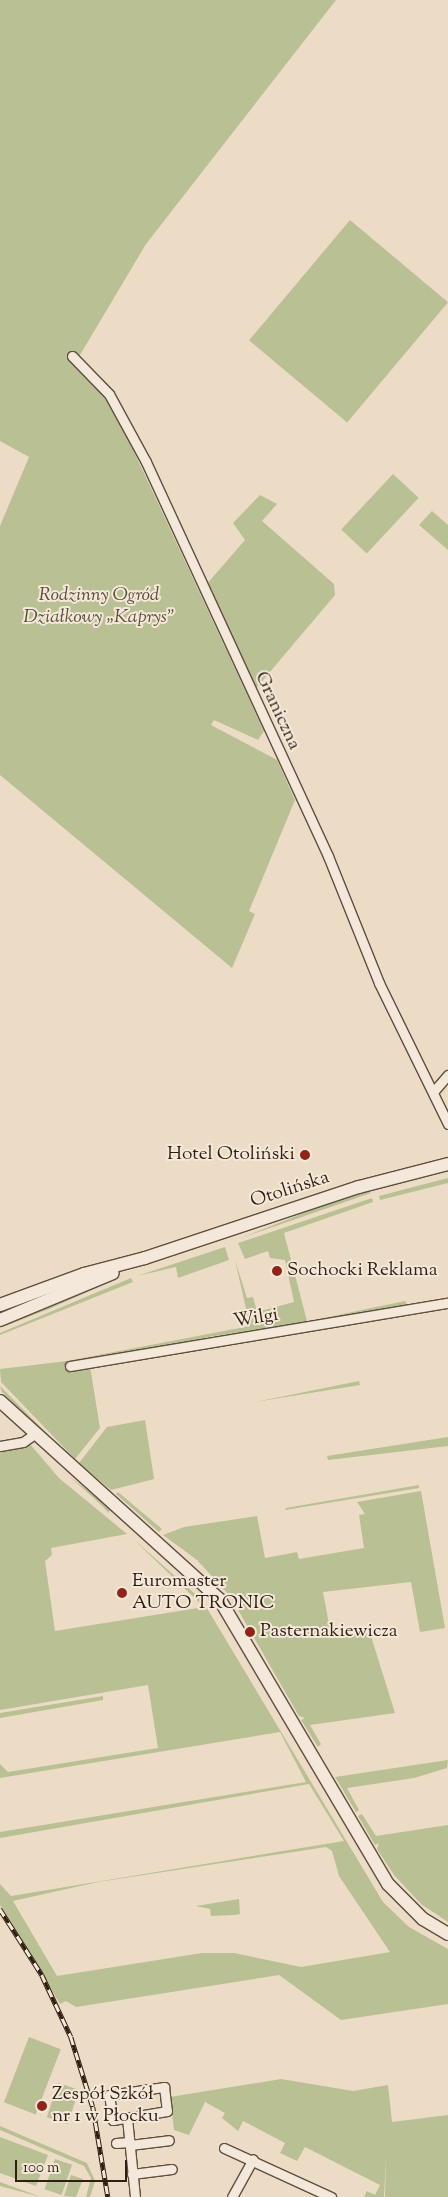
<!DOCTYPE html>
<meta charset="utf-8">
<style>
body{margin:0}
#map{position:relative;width:448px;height:2197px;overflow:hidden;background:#ecdcc5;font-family:"Sorts Mill Goudy",serif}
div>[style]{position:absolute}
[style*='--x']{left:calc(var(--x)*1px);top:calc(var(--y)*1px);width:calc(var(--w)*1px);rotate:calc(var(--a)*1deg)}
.green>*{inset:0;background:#b8c094;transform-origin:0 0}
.roads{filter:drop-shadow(1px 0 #5f4e3e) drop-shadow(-1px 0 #5f4e3e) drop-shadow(0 1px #5f4e3e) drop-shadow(0 -1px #5f4e3e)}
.street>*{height:9px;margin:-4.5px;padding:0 4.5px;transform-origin:4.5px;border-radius:4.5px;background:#f3e8d9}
.secondary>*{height:12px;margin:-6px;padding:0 6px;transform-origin:6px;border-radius:6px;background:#f3e8d9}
.rail>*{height:4.5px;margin-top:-2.25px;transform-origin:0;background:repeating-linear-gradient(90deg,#f3e8d9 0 8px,#301e11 0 16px);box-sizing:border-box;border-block:1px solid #301e11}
.dots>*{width:14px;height:14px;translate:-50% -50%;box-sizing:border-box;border:2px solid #f3e8d9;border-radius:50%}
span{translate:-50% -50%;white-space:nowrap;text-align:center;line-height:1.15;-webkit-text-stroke:4px #f3e8d9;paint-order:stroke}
.park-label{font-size:19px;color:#594f38;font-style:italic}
.street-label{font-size:19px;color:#301e11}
.poi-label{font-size:19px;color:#301e11}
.right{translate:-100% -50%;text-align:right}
.left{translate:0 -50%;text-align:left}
.scale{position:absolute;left:15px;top:2160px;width:112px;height:22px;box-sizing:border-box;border:2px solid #301e11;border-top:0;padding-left:6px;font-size:15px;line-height:18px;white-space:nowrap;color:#301e11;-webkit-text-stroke:4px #f3e8d9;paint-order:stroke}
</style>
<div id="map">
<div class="green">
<i style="clip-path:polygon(0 0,336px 0,146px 244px,80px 355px,70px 360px,97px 386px,123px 428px,264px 731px,258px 740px,214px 720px,211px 725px,277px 760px,295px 800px,249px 911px,255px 914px,232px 968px,0 775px,0 526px,29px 457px,0 441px)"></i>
<i style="left:350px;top:220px;width:128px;height:157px;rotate:40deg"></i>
<i style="left:393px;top:474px;width:35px;height:76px;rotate:43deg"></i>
<i style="clip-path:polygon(260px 495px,277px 504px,262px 521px,334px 584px,335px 595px,253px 692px,206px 585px,245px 540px,233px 523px)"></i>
<i style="clip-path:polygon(432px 511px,448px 525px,448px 550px,419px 525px)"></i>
<i style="clip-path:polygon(448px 1178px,448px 1183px,380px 1200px,379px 1196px)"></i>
<i style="clip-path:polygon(367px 1191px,371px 1193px,238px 1239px,334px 1201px)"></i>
<i style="clip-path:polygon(372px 1198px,373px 1202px,284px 1233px,307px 1321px,303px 1323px,208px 1337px,90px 1366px,100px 1428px,75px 1459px,1px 1382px,0 1369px,67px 1361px,250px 1326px,235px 1260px,247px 1298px,253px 1297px,257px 1312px,294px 1302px,285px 1260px,270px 1258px,268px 1251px,245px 1259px,238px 1243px)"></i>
<i style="clip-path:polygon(225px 1247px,229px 1260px,178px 1278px,176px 1267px,137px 1276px)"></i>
<i style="clip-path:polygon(128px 1274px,49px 1309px,0 1328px,0 1325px)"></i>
<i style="clip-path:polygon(131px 1278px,133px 1282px,0 1335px,0 1333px)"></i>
<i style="clip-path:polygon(405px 1301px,408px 1307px,314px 1320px)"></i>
<i style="clip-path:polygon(359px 1381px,360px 1385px,255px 1402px,290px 1395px)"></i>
<i style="clip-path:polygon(0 1386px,74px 1461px,2px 1392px)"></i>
<i style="clip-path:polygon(145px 1420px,154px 1479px,111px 1490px,79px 1463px,107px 1427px)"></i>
<i style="clip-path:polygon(448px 1437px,448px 1446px,328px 1460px,327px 1456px)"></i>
<i style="clip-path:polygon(evenodd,29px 1443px,59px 1478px,127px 1534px,51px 1548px,52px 1555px,45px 1561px,55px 1631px,204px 1607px,132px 1538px,202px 1600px,383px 1902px,409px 1927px,448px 1949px,448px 2004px,341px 2020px,279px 1975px,76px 2007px,66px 2001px,60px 2004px,0 1905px,0 1884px,11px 1896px,344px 1841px,309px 1784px,0 1838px,0 1832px,306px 1782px,280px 1732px,0 1778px,0 1764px,8px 1772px,158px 1748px,148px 1685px,0 1710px,0 1449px,29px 1443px,326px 1847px,332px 1851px,339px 1876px,390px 1952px,301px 1967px,234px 1953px,202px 1953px,57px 1976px,13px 1901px,98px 1882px,326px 1847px)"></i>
<i style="clip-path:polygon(68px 1475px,110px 1508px,109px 1513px,98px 1502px)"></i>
<i style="clip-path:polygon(419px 1485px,419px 1488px,285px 1510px,286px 1508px)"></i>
<i style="clip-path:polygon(421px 1491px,445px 1628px,420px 1632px,411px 1582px,323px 1592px,331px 1635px,370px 1633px,395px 1713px,310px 1725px,321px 1744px,318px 1747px,301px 1720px,305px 1718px,299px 1716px,230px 1596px,197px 1560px,163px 1535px,184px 1527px,257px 1516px,265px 1558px,297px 1552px,299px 1559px,364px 1548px,359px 1515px,365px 1514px,357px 1502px)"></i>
<i style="clip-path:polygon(118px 1492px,162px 1529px,159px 1532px,116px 1494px)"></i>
<i style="clip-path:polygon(103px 1696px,103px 1700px,0 1718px,0 1713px)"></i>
<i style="clip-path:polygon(448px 1760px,447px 1768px,414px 1778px,347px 1788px,359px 1810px,356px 1812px,335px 1777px)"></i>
<i style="clip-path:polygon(362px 1814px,376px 1836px,448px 1825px,448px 1922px,421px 1904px,394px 1875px,377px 1849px,379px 1843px,375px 1845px,358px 1816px)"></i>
<i style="clip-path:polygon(239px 1899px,240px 1914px,235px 1915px,211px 1916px,210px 1909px,196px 1906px)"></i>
<i style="left:29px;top:2037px;width:34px;height:70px;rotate:21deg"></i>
<i style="clip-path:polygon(281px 2079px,353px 2091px,388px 2085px,392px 2122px,448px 2115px,448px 2197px,385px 2197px,386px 2156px,384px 2197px,364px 2197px,367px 2191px,375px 2195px,380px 2185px,305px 2147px,297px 2161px,280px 2153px,285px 2143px,243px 2121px,238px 2131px,222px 2118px,225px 2113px,205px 2102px,189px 2135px,174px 2130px,170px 2097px)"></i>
<i style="left:58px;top:2083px;width:22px;height:36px;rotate:18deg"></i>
<i style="clip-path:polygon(0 2126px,87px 2163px,95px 2181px,90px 2197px,86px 2197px,91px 2178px,84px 2166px,0 2130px)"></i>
<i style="clip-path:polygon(0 2137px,48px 2155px,36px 2186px,0 2173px)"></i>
<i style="left:55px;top:2159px;width:18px;height:32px;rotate:19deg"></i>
<i style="clip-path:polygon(71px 2175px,83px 2179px,76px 2197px,64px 2196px)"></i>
<i style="clip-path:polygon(0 2182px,41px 2197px,0 2186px)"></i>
</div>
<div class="roads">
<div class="street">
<i style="--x:72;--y:356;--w:53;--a:45.8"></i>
<i style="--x:109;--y:394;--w:77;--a:61.4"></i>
<i style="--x:146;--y:462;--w:434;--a:65.2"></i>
<i style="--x:328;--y:856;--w:137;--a:68.1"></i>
<i style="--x:379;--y:983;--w:157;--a:63.9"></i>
<i style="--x:433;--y:1092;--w:23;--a:-49"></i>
<i style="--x:70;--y:1366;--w:383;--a:-9.5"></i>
<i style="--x:0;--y:1446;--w:23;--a:-10"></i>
<i style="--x:23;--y:1442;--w:16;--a:-35"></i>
<i style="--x:164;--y:2087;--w:24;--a:83"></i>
<i style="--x:167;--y:2111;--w:55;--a:170.5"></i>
<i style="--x:113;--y:2120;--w:25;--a:-99"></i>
<i style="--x:109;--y:2095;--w:56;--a:-8.3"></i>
<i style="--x:127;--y:2118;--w:79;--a:84.2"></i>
<i style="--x:116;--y:2143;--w:14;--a:-4"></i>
<i style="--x:130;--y:2145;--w:39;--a:-7"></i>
<i style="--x:224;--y:2148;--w:118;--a:24.6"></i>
<i style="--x:132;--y:2174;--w:40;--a:-7.1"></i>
<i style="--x:232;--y:2197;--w:43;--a:-61.1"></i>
</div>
<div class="secondary">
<i style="--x:0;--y:1305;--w:90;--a:-20.3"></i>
<i style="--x:84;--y:1274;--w:63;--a:-14.7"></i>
<i style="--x:145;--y:1258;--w:225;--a:-18.4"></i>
<i style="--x:359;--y:1187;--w:92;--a:-14.5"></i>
<i style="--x:0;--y:1320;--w:122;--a:-22.6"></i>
<i style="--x:0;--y:1401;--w:297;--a:42.1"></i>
<i style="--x:220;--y:1600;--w:330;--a:59.4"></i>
<i style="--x:388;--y:1884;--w:49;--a:45"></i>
<i style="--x:423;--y:1919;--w:29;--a:31"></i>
</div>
</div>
<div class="rail">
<i style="--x:0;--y:1909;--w:78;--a:57.5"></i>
<i style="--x:42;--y:1975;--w:68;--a:64.9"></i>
<i style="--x:71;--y:2037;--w:73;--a:72.6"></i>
<i style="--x:93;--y:2107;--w:91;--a:80.5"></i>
</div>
<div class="dots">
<i style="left:305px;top:1155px;background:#8f2418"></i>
<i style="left:277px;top:1271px;background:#8f2418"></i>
<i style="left:122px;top:1593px;background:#8f2418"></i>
<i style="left:250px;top:1632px;background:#8f2418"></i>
<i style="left:42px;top:2106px;background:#8f2418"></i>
</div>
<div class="park-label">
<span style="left:99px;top:607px">Rodzinny Ogród<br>Działkowy „Kaprys”</span>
</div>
<div class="street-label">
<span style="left:277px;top:711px;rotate:65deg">Graniczna</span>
<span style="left:290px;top:1190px;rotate:-18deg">Otolińska</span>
<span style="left:256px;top:1319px;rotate:-9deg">Wilgi</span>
</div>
<div class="poi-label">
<span class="right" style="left:295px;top:1155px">Hotel Otoliński</span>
<span class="left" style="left:287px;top:1271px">Sochocki Reklama</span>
<span class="left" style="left:132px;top:1593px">Euromaster<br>AUTO TRONIC</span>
<span class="left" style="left:260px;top:1632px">Pasternakiewicza</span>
<span class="left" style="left:52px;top:2106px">Zespół Szkół<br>nr 1 w Płocku</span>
</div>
<div class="scale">100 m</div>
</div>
